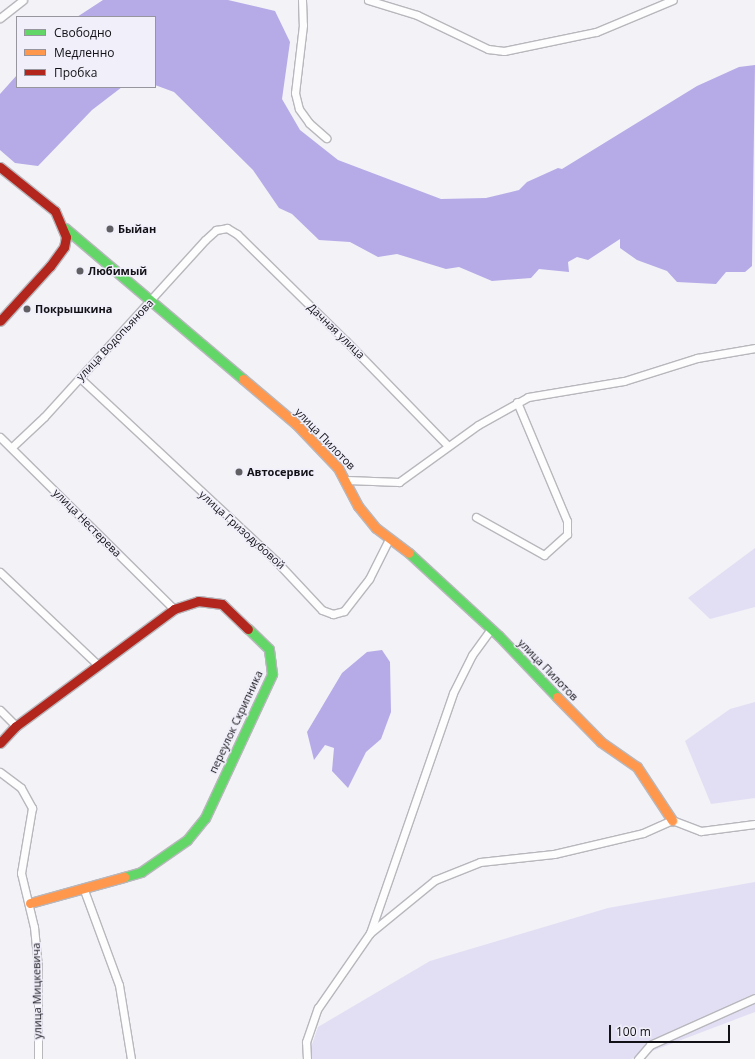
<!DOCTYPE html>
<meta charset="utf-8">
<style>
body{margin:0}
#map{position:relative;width:755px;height:1059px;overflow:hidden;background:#f2f2f7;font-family:"Open Sans",sans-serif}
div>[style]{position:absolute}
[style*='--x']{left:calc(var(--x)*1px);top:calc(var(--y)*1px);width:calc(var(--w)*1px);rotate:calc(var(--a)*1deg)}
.green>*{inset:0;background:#e2dff4}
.water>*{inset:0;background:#b6abe7}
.roads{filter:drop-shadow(1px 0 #b8b7bc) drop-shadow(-1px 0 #b8b7bc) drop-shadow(0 1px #b8b7bc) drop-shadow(0 -1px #b8b7bc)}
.street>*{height:7px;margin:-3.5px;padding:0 3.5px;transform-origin:3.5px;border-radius:3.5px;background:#fdfdfe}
.fast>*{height:9px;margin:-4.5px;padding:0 4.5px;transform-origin:4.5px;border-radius:4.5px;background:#63d668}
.slow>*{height:9px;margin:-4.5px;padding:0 4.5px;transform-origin:4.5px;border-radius:4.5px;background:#ff974d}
.jam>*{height:9px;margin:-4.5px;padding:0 4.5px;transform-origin:4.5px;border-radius:4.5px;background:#b3261e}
.dots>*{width:11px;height:11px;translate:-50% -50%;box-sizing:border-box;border:2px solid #f0effa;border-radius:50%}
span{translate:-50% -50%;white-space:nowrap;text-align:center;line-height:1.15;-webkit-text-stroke:3px #f0effa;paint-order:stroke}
.poi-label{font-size:11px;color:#121115;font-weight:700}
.left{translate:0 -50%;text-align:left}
.street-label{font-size:11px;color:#121115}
.legend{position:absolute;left:16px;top:16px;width:140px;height:72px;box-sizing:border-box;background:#f0effa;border:1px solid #97969e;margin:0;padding:5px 7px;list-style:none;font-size:12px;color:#121115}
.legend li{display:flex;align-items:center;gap:8px;height:20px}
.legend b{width:20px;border:1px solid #97969e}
.scale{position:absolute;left:609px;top:1025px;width:121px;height:18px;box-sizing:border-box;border:2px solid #121115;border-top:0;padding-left:5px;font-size:12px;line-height:14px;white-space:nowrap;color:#121115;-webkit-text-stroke:3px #f0effa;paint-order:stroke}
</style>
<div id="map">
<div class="green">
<i style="clip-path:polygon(755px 548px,755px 607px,710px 619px,688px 598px)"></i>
<i style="clip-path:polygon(755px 702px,755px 798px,711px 804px,685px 741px,730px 709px)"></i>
<i style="clip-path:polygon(755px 882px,755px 1012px,631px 1059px,311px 1059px,309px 1053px,318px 1027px,430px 961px,608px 908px)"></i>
</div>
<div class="water">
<i style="clip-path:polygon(103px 0,228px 0,275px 11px,290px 42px,282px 99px,300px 130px,338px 160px,441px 199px,486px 198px,519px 190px,527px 182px,558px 168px,562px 169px,697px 86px,739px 67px,755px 65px,752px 266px,745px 272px,726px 272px,716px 284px,677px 282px,667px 271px,637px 260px,620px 248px,620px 239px,588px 260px,577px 257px,568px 262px,569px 272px,539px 269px,531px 278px,492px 281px,459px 267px,446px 269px,397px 254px,378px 257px,350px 242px,319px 240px,292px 214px,279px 208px,253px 170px,174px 92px,155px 85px,155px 17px,77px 17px)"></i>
<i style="clip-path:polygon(17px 75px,17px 87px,122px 87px,92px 110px,38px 166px,15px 163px,0 150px,0 94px)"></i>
<i style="clip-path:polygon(382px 650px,390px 662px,391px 712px,381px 739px,366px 752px,348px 788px,332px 771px,334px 748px,325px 745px,314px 760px,307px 732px,342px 673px,367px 652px)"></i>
</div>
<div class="roads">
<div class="street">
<i style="--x:302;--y:0;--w:25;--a:88"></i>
<i style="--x:303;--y:25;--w:68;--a:96.7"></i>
<i style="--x:295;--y:93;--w:16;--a:76"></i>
<i style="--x:299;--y:109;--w:17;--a:54"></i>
<i style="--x:309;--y:123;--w:23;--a:41"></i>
<i style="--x:368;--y:0;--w:51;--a:17"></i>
<i style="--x:417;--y:15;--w:79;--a:25.6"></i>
<i style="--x:488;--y:49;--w:16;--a:7"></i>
<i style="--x:504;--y:51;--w:94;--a:-11.7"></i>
<i style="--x:596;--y:32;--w:83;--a:-22.6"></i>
<i style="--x:0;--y:18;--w:29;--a:-38"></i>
<i style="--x:80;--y:378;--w:268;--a:43"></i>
<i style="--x:276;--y:561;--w:67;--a:46.8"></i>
<i style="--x:322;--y:610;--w:12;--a:20"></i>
<i style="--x:333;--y:614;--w:11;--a:-15"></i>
<i style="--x:344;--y:611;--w:41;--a:-52"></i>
<i style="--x:369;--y:579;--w:45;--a:-63.4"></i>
<i style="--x:0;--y:437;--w:245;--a:44.7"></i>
<i style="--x:12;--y:447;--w:44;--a:-43.2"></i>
<i style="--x:44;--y:417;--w:239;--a:-47.7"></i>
<i style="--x:205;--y:240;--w:15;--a:-42"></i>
<i style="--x:216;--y:230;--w:11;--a:-10"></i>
<i style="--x:227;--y:228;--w:12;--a:31"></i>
<i style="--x:237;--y:234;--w:153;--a:44.5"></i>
<i style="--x:346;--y:341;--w:146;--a:45.8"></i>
<i style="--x:347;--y:480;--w:52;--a:2.2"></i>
<i style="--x:399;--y:482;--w:97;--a:-35.8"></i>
<i style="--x:478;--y:425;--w:57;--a:-29.2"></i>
<i style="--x:528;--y:397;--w:97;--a:-9.5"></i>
<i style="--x:624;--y:381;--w:77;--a:-17.5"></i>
<i style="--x:697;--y:358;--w:59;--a:-9.8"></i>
<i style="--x:476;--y:517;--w:78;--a:29.2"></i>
<i style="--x:544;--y:555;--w:31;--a:-42"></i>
<i style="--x:567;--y:534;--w:13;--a:-90"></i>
<i style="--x:567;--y:521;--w:129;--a:-112.8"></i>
<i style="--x:0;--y:572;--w:134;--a:43.5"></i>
<i style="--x:0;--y:710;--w:23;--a:45"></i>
<i style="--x:0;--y:772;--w:26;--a:37"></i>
<i style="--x:21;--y:788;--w:23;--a:61"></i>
<i style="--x:32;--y:808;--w:66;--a:99.6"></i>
<i style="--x:21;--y:873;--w:56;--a:76.5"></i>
<i style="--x:34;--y:927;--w:40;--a:84.3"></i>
<i style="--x:38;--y:967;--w:92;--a:90"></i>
<i style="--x:84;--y:890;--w:101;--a:69.8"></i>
<i style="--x:119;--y:985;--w:75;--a:80.8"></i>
<i style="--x:370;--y:933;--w:84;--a:-39.2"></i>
<i style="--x:435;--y:880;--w:48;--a:-21.8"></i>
<i style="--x:480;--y:862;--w:74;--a:-6.2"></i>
<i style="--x:554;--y:854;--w:91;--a:-13.3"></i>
<i style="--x:643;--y:833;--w:32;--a:-24"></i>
<i style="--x:672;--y:820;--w:31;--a:21"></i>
<i style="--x:701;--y:831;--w:54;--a:-7.4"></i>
<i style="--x:307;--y:1059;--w:17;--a:-93"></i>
<i style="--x:306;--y:1042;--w:36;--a:-71"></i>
<i style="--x:318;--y:1008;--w:91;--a:-55.3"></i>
<i style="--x:370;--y:933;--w:254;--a:-70.9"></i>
<i style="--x:453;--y:693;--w:42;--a:-63.4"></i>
<i style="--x:472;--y:655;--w:32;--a:-54"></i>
<i style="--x:638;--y:1059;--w:18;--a:-49"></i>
<i style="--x:650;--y:1045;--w:115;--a:-24.1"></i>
</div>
<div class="fast">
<i style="--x:65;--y:228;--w:233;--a:40.3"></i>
<i style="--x:409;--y:553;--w:122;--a:42.7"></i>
<i style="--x:499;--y:636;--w:84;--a:46.4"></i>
<i style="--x:124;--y:877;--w:18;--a:-16"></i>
<i style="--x:141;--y:872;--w:56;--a:-34.8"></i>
<i style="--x:187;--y:840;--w:28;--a:-51"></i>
<i style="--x:205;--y:818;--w:159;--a:-65"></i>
<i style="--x:272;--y:674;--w:25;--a:-97"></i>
<i style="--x:269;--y:649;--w:29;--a:-136"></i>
</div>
<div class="slow">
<i style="--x:243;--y:379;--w:70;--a:40.3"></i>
<i style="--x:296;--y:424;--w:61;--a:46.3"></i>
<i style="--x:338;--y:468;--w:43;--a:62.2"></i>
<i style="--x:358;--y:506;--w:28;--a:51"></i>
<i style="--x:376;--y:528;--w:41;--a:37.1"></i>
<i style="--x:557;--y:697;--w:63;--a:45.6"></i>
<i style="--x:601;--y:742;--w:44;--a:34.8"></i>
<i style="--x:637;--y:767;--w:64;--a:56.6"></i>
<i style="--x:30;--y:903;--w:98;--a:-15.5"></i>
</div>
<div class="jam">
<i style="--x:0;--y:167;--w:70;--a:38.7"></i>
<i style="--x:55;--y:211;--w:28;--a:67"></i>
<i style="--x:66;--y:237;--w:10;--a:101"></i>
<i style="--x:64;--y:247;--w:24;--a:126"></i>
<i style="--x:50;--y:266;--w:74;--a:132.3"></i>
<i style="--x:0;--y:743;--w:23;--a:-47"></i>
<i style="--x:16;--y:726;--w:197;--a:-36.5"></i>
<i style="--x:174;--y:609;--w:25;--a:-18"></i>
<i style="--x:198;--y:601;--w:24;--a:7"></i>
<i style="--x:222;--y:604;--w:36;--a:44"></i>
</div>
</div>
<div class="dots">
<i style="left:110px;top:229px;background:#606064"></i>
<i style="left:80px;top:271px;background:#606064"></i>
<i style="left:27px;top:309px;background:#606064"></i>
<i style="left:239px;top:472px;background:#606064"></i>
</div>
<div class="poi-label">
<span class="left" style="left:118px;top:229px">Быйан</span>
<span class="left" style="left:88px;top:271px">Любимый</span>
<span class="left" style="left:35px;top:309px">Покрышкина</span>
<span class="left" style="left:247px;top:472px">Автосервис</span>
</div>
<div class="street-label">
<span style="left:336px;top:331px;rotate:44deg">Дачная улица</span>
<span style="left:115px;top:340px;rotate:-47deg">улица Водопьянова</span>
<span style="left:325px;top:439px;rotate:46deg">улица Пилотов</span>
<span style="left:87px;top:523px;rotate:45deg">улица Нестерева</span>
<span style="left:242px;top:530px;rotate:42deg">улица Гризодубовой</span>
<span style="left:548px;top:670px;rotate:46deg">улица Пилотов</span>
<span style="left:236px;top:722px;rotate:-65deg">переулок Скрипника</span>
<span style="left:37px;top:991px;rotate:-91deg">улица Мицкевича</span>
</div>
<ul class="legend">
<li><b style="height:5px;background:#63d668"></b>Свободно</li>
<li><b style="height:5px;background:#ff974d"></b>Медленно</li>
<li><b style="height:5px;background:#b3261e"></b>Пробка</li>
</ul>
<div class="scale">100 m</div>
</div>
